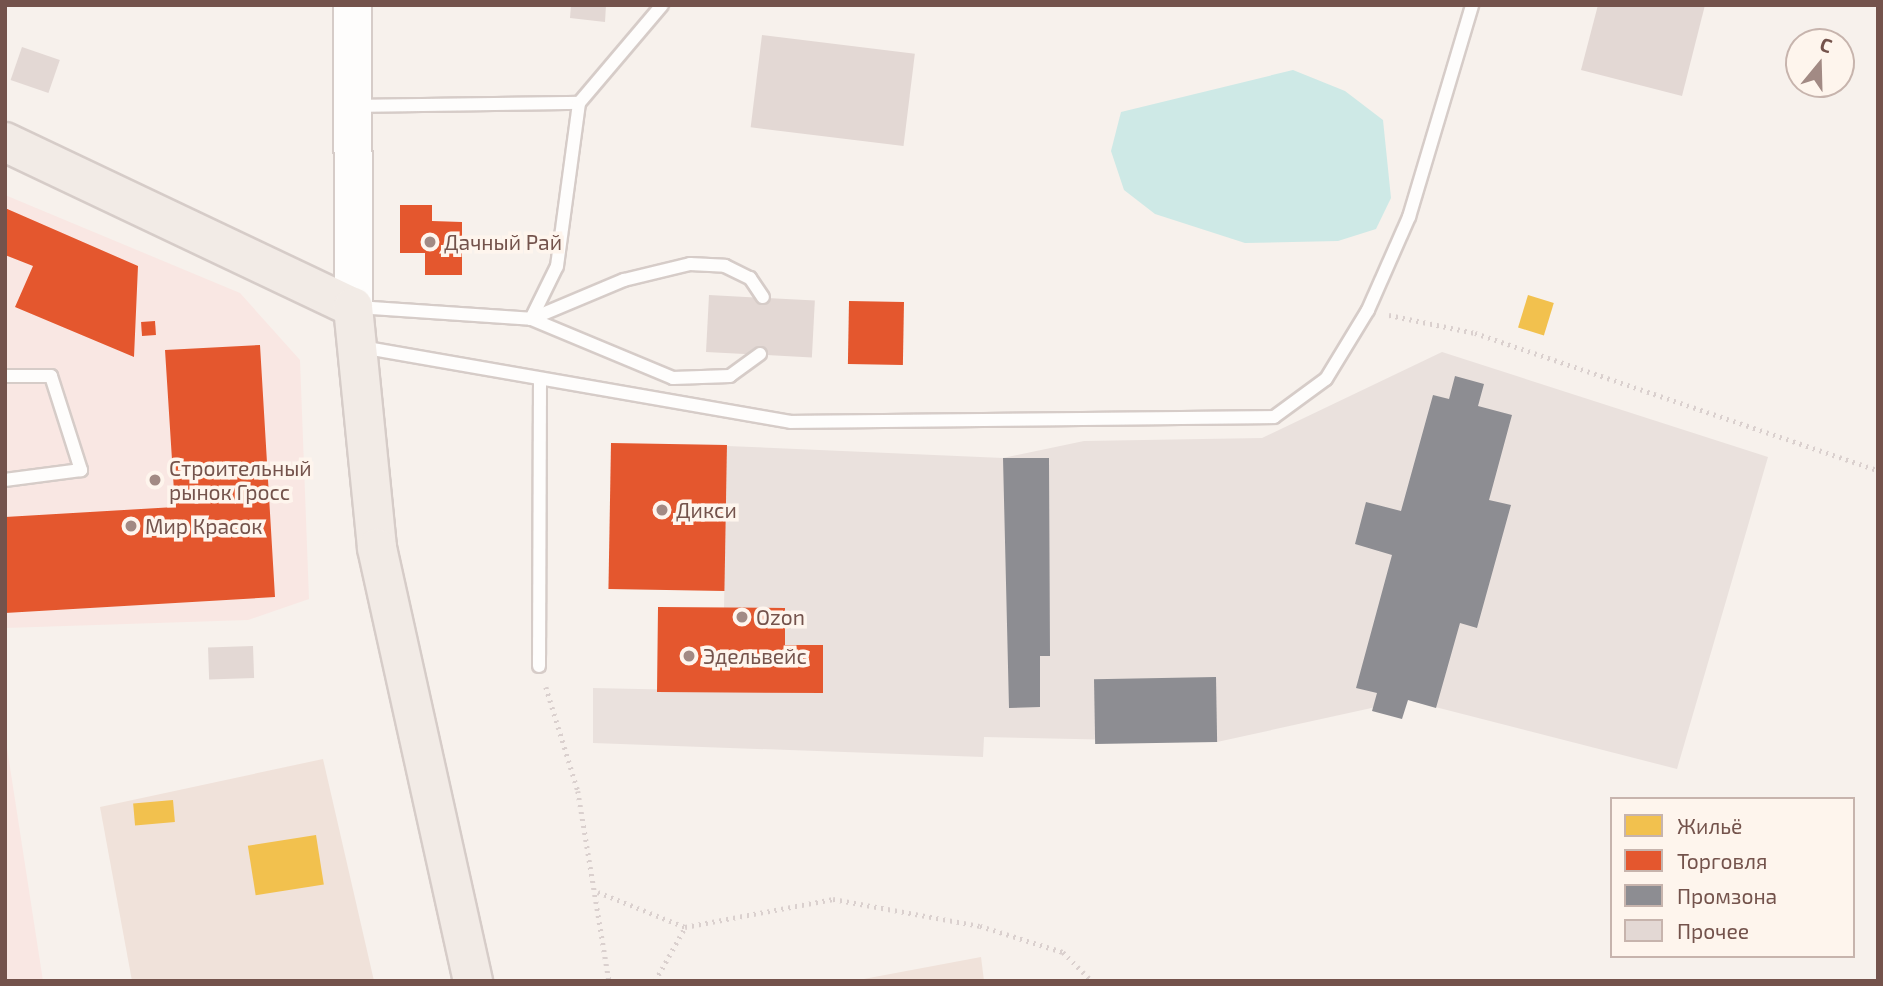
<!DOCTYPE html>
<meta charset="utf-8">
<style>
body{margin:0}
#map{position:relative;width:1883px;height:986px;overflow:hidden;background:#f7f1ec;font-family:"Exo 2",sans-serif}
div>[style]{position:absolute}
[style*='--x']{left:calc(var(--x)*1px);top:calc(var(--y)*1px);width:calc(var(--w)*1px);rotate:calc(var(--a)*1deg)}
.residential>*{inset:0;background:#f0e2da}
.commercial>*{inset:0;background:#f9e7e3}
.industrial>*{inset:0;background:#eae1dd}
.water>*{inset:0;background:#cee9e6}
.homes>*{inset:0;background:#f2c14e;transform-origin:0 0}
.shops>*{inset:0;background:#e4572e;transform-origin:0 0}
.industry>*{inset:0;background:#8d8d92;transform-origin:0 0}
.building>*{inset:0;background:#e3d8d4;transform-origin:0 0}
.path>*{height:4.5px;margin-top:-2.25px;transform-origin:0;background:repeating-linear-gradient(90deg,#dad0ce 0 2px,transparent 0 7px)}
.roads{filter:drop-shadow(2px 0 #d6ccc8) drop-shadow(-2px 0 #d6ccc8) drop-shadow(0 2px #d6ccc8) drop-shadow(0 -2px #d6ccc8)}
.lane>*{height:12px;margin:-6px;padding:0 6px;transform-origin:6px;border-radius:6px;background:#fefdfc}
.secondary>*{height:37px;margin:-18.5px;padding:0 18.5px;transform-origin:18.5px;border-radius:18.5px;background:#fefdfc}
.primary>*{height:38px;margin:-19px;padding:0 19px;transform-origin:19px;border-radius:19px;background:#f2ebe6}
.dots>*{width:19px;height:19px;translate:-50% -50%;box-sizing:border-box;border:4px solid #fef5ed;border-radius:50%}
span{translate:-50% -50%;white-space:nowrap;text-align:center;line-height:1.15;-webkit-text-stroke:7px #fef5ed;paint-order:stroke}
.poi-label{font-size:21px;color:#74534c}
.left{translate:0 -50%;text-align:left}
.frame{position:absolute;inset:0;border:7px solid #74534c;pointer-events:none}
.legend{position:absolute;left:1610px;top:797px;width:245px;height:161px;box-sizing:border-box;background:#fef5ed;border:2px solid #c7b4ad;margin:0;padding:9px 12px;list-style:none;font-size:21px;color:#74534c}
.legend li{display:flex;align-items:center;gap:14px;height:35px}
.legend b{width:35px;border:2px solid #c7b4ad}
.north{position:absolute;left:1785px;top:28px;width:70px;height:70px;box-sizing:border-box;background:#fef5ed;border:2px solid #c7b4ad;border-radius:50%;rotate:19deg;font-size:19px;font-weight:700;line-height:28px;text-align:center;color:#74534c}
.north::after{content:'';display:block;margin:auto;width:24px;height:32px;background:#a28a84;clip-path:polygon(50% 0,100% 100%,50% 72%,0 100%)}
</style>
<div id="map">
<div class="residential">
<i style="clip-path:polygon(323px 759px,374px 981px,132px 981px,100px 807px)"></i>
<i style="clip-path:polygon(981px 957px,984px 981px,853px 981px)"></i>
</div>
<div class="commercial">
<i style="clip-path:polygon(5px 195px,240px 293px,300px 360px,309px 599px,248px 620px,5px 628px)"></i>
<i style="clip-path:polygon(5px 735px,43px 981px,5px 981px)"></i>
</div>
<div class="industrial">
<i style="clip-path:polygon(1442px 352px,1768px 457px,1677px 769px,1408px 700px,1217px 742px,984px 737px,983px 757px,593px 743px,593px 688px,823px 693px,823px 645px,785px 645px,785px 608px,724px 608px,727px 446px,1003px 458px,1084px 441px,1262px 438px)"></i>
</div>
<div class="water">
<i style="clip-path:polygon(1293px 70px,1345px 91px,1383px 120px,1391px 198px,1376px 229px,1338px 241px,1245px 243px,1155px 214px,1124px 190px,1111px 151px,1121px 112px)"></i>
</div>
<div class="homes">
<i style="left:1528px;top:295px;width:27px;height:34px;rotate:17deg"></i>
<i style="left:173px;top:800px;width:22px;height:40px;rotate:85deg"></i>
<i style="left:316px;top:835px;width:50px;height:69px;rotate:81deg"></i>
</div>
<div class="shops">
<i style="clip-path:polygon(400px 205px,432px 205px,432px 221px,462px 222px,462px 275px,425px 275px,425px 253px,400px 253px)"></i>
<i style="clip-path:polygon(5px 208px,138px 266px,134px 357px,15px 307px,33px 266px,5px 255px)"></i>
<i style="left:849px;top:301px;width:55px;height:63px;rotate:1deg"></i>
<i style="left:155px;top:321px;width:14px;height:14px;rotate:86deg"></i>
<i style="clip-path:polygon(260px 345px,275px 597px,5px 613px,5px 517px,175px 507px,165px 350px)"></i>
<i style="left:611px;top:443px;width:116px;height:146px;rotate:1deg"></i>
<i style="clip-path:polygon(658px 607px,785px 608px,785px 645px,823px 645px,823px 693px,657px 692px)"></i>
</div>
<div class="industry">
<i style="clip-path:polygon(1455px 376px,1484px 384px,1478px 406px,1512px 415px,1489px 500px,1511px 505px,1477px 628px,1460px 623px,1436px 708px,1408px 700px,1402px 719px,1372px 711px,1377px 693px,1356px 688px,1392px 555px,1355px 544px,1366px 502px,1401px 511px,1433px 395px,1449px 399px)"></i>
<i style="clip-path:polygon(1003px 458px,1049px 458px,1050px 656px,1040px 656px,1040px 707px,1009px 708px)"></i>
<i style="left:1216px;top:677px;width:65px;height:122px;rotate:89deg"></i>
</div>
<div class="building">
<i style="clip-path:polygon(571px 5px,606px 5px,605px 22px,570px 18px)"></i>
<i style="clip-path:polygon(1598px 5px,1705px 5px,1682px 96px,1581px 70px)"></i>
<i style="left:762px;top:35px;width:154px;height:93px;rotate:7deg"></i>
<i style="left:22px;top:47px;width:40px;height:35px;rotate:19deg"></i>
<i style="left:709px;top:295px;width:106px;height:57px;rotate:3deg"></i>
<i style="left:253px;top:646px;width:32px;height:45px;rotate:88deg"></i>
</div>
<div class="path">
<i style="--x:1389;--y:315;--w:88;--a:11.8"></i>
<i style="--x:1475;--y:333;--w:426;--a:18.8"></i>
<i style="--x:546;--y:687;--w:109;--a:72.9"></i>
<i style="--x:578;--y:791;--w:193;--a:80.7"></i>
<i style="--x:598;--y:892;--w:94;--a:21.9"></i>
<i style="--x:655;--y:981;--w:62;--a:-60.9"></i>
<i style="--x:685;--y:927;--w:151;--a:-10.7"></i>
<i style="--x:833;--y:899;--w:149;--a:10.4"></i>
<i style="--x:980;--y:926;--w:87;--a:17.4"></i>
<i style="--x:1063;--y:952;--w:41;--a:45"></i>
</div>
<div class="roads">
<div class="lane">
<i style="--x:356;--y:106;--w:223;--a:-0.8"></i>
<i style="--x:579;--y:103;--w:128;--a:-49.7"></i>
<i style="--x:357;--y:307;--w:174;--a:3.9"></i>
<i style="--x:531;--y:319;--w:59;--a:-63.9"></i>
<i style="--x:557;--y:266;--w:164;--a:-82.3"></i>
<i style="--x:361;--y:347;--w:436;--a:9.9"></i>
<i style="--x:791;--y:422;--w:483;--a:-0.6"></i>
<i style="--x:1274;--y:417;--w:64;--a:-36.2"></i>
<i style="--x:1326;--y:379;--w:81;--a:-58.7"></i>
<i style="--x:1368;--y:310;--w:102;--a:-66.2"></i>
<i style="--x:1409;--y:217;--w:221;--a:-73.4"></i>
<i style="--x:760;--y:354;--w:37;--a:144"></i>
<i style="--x:730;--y:376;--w:57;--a:178"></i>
<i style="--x:673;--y:378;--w:154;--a:-157.4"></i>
<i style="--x:531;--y:319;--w:101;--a:-22.8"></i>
<i style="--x:624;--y:280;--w:68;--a:-13.6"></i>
<i style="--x:690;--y:264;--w:35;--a:3"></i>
<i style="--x:725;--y:266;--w:28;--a:26"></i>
<i style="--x:750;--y:278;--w:23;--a:56"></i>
<i style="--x:5;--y:376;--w:46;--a:0"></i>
<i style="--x:51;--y:376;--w:99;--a:72.3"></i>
<i style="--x:81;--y:470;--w:77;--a:172.5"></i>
<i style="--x:539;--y:666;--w:287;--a:-89.8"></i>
</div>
<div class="secondary">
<i style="--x:352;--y:5;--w:302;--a:89.8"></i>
</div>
<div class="primary">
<i style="--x:5;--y:142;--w:385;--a:25.4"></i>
<i style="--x:353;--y:307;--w:242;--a:84.3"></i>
<i style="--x:377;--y:548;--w:444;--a:77.5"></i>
</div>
</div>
<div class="dots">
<i style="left:430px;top:242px;background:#a28a84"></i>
<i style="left:155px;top:480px;background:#a28a84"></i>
<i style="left:662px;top:510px;background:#a28a84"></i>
<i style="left:131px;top:526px;background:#a28a84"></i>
<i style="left:742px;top:617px;background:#a28a84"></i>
<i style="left:689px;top:656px;background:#a28a84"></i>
</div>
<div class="poi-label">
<span class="left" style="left:444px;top:242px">Дачный Рай</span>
<span class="left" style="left:169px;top:480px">Строительный<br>рынок Гросс</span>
<span class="left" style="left:676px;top:510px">Дикси</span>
<span class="left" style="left:145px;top:526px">Мир Красок</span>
<span class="left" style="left:756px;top:617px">Ozon</span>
<span class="left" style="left:703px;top:656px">Эдельвейс</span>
</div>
<div class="frame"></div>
<ul class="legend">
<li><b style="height:19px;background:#f2c14e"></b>Жильё</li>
<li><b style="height:19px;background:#e4572e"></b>Торговля</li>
<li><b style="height:19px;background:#8d8d92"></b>Промзона</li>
<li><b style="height:19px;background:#e3d8d4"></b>Прочее</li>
</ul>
<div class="north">С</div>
</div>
